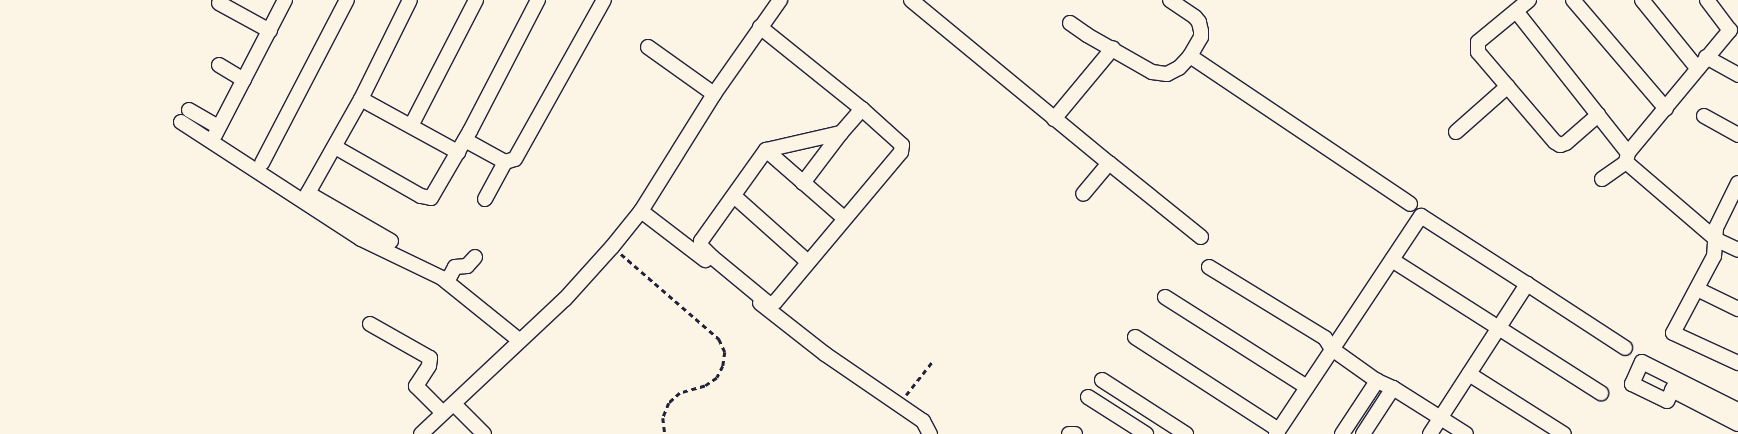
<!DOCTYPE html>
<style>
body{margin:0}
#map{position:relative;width:1738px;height:434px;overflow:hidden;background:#fcf5e5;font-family:Pangolin,sans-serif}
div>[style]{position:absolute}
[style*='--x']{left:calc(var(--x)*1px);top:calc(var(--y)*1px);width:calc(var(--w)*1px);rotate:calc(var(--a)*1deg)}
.path>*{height:2.5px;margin-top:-1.25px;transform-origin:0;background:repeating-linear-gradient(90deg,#22223b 0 5px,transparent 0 9px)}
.roads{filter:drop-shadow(1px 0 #22223b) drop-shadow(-1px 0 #22223b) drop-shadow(0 1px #22223b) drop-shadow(0 -1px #22223b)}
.minor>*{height:14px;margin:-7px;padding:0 7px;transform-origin:7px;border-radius:7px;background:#fcf5e5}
span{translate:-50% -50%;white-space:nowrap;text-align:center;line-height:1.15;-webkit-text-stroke:5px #fcf5e5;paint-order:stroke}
</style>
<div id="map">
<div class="path">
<i style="--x:621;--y:254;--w:130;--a:40.9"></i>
<i style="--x:719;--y:339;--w:14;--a:65"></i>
<i style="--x:725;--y:352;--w:14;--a:98"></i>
<i style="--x:723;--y:366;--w:13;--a:117"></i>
<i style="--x:717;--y:378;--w:14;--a:146"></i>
<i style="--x:705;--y:386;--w:26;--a:164"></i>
<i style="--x:680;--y:393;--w:15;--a:138"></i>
<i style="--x:669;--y:403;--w:16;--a:112"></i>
<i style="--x:663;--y:418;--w:16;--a:83"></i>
<i style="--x:906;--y:395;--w:42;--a:-51.8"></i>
</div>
<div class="roads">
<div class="minor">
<i style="--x:911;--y:0;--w:256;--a:39.5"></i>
<i style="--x:1109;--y:163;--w:40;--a:130"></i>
<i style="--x:1529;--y:0;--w:66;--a:140.5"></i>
<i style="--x:1478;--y:42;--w:10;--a:90"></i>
<i style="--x:1478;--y:52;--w:118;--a:49.5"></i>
<i style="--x:1555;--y:142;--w:6;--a:31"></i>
<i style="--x:1560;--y:145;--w:6;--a:-18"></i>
<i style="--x:1566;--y:143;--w:43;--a:-41.2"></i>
<i style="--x:1598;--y:115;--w:48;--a:51.7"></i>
<i style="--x:1573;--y:0;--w:143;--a:49.5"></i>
<i style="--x:1642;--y:0;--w:87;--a:51"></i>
<i style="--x:1707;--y:0;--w:38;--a:53"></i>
<i style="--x:1730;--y:30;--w:160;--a:129.7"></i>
<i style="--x:1628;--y:153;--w:9;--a:103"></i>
<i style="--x:1626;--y:162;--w:120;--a:40.6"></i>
<i style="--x:1717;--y:240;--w:23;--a:25"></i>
<i style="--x:219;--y:3;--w:58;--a:28.8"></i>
<i style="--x:1516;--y:11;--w:132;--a:51.7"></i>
<i style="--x:1070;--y:23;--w:21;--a:35"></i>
<i style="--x:1087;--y:35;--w:75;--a:29.6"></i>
<i style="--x:1152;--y:72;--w:15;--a:8"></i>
<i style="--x:1167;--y:74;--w:13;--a:-27"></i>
<i style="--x:1179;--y:68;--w:16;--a:-47"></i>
<i style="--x:1190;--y:56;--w:22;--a:-60"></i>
<i style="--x:1201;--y:37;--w:6;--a:-90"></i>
<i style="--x:1201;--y:31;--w:9;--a:-103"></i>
<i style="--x:1199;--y:22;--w:6;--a:-129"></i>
<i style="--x:1195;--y:17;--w:30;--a:-146"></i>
<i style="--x:760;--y:27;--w:131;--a:38.8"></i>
<i style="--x:862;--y:109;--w:54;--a:42"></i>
<i style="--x:902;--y:145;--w:7;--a:98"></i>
<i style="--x:901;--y:152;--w:196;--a:130"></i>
<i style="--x:775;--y:302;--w:6;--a:162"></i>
<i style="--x:769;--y:304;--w:74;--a:-140.5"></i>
<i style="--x:712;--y:257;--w:16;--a:-135"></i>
<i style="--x:701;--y:246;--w:5;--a:-90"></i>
<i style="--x:701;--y:241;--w:112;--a:-54.5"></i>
<i style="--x:766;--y:150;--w:77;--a:-12.8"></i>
<i style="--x:841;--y:133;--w:32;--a:-49"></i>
<i style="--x:648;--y:47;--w:81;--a:35.5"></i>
<i style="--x:1190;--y:56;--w:265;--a:33.9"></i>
<i style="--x:1706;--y:57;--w:37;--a:29"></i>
<i style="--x:219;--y:65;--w:29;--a:31"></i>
<i style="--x:361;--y:99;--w:111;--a:28.7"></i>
<i style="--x:189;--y:110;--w:34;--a:30"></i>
<i style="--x:1704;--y:116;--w:39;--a:29"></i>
<i style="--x:1054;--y:119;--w:92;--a:-50.3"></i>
<i style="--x:181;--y:122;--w:215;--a:33"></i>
<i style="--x:361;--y:239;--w:90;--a:25.7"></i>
<i style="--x:442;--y:278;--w:100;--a:38.9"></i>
<i style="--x:411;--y:126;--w:142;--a:-62.7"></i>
<i style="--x:1456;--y:132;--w:69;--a:-41.5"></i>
<i style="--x:215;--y:135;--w:152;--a:-62.6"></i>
<i style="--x:465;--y:140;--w:46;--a:28.8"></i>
<i style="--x:505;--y:162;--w:10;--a:-17"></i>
<i style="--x:515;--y:159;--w:182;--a:-60.8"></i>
<i style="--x:335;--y:147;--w:99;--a:29.7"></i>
<i style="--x:421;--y:196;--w:10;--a:11"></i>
<i style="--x:431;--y:198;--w:78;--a:-59.8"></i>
<i style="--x:470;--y:131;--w:148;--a:-62.6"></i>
<i style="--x:766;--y:150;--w:103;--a:41.1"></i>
<i style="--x:262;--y:163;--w:184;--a:-62.5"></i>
<i style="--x:1109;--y:163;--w:118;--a:38.8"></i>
<i style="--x:1602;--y:179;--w:29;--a:-35"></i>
<i style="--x:803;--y:183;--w:63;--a:-52.8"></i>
<i style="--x:1738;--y:183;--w:50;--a:116.1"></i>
<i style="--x:1716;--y:228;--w:28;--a:94"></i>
<i style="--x:1714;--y:256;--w:87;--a:118"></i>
<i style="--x:1673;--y:333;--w:72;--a:24.8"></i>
<i style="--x:734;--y:196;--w:98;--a:41.7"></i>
<i style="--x:485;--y:199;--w:42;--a:-61.6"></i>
<i style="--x:641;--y:211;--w:81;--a:37.4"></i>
<i style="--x:391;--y:241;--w:96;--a:-150"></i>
<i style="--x:308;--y:193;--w:108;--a:-60.6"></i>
<i style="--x:361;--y:99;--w:110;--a:-63.7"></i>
<i style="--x:1392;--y:260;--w:248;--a:32.5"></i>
<i style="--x:1209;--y:267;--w:136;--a:31.5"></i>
<i style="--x:1325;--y:338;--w:13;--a:58"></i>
<i style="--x:1332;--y:349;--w:55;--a:35.4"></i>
<i style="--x:1377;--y:381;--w:17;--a:24"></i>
<i style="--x:1393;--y:388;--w:86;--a:32.2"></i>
<i style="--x:447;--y:282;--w:17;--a:-62"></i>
<i style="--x:455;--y:267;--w:12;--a:-5"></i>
<i style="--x:467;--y:266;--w:12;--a:-48"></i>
<i style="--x:1697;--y:289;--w:46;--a:26"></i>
<i style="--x:1165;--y:297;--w:168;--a:32.4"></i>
<i style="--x:760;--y:303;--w:83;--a:38.1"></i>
<i style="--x:825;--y:354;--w:119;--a:34.4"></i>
<i style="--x:923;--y:421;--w:15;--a:62"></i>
<i style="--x:370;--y:324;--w:69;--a:29.5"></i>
<i style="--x:430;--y:358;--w:8;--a:97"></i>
<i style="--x:429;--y:366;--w:24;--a:123"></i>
<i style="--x:416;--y:386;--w:38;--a:45"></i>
<i style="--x:1135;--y:337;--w:171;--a:32.9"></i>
<i style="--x:1469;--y:374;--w:112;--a:32.3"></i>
<i style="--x:1102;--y:380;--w:100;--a:32.7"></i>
<i style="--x:1677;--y:380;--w:23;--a:115"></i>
<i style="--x:1667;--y:401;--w:39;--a:-154"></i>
<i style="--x:1632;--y:384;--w:24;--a:-66"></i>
<i style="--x:1642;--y:362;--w:107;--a:26.6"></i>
<i style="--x:1672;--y:390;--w:74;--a:27.3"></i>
<i style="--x:1088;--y:397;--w:69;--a:32.5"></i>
<i style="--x:455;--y:405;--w:41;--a:45"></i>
<i style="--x:421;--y:434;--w:197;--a:-43.2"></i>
<i style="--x:565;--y:299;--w:70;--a:-47.9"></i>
<i style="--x:612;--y:247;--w:46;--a:-51.1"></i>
<i style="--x:641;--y:211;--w:138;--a:-58"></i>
<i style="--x:714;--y:94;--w:115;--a:-54.9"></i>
<i style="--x:1069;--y:434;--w:6;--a:0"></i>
<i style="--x:1276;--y:434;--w:262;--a:-56.4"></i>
<i style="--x:1421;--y:216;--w:126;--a:32.7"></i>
<i style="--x:1342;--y:434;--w:64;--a:-56.6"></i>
<i style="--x:1363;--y:434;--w:55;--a:-56.9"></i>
<i style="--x:1430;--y:434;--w:179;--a:-57.1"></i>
<i style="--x:1527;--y:284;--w:117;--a:33.1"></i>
</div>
</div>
</div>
